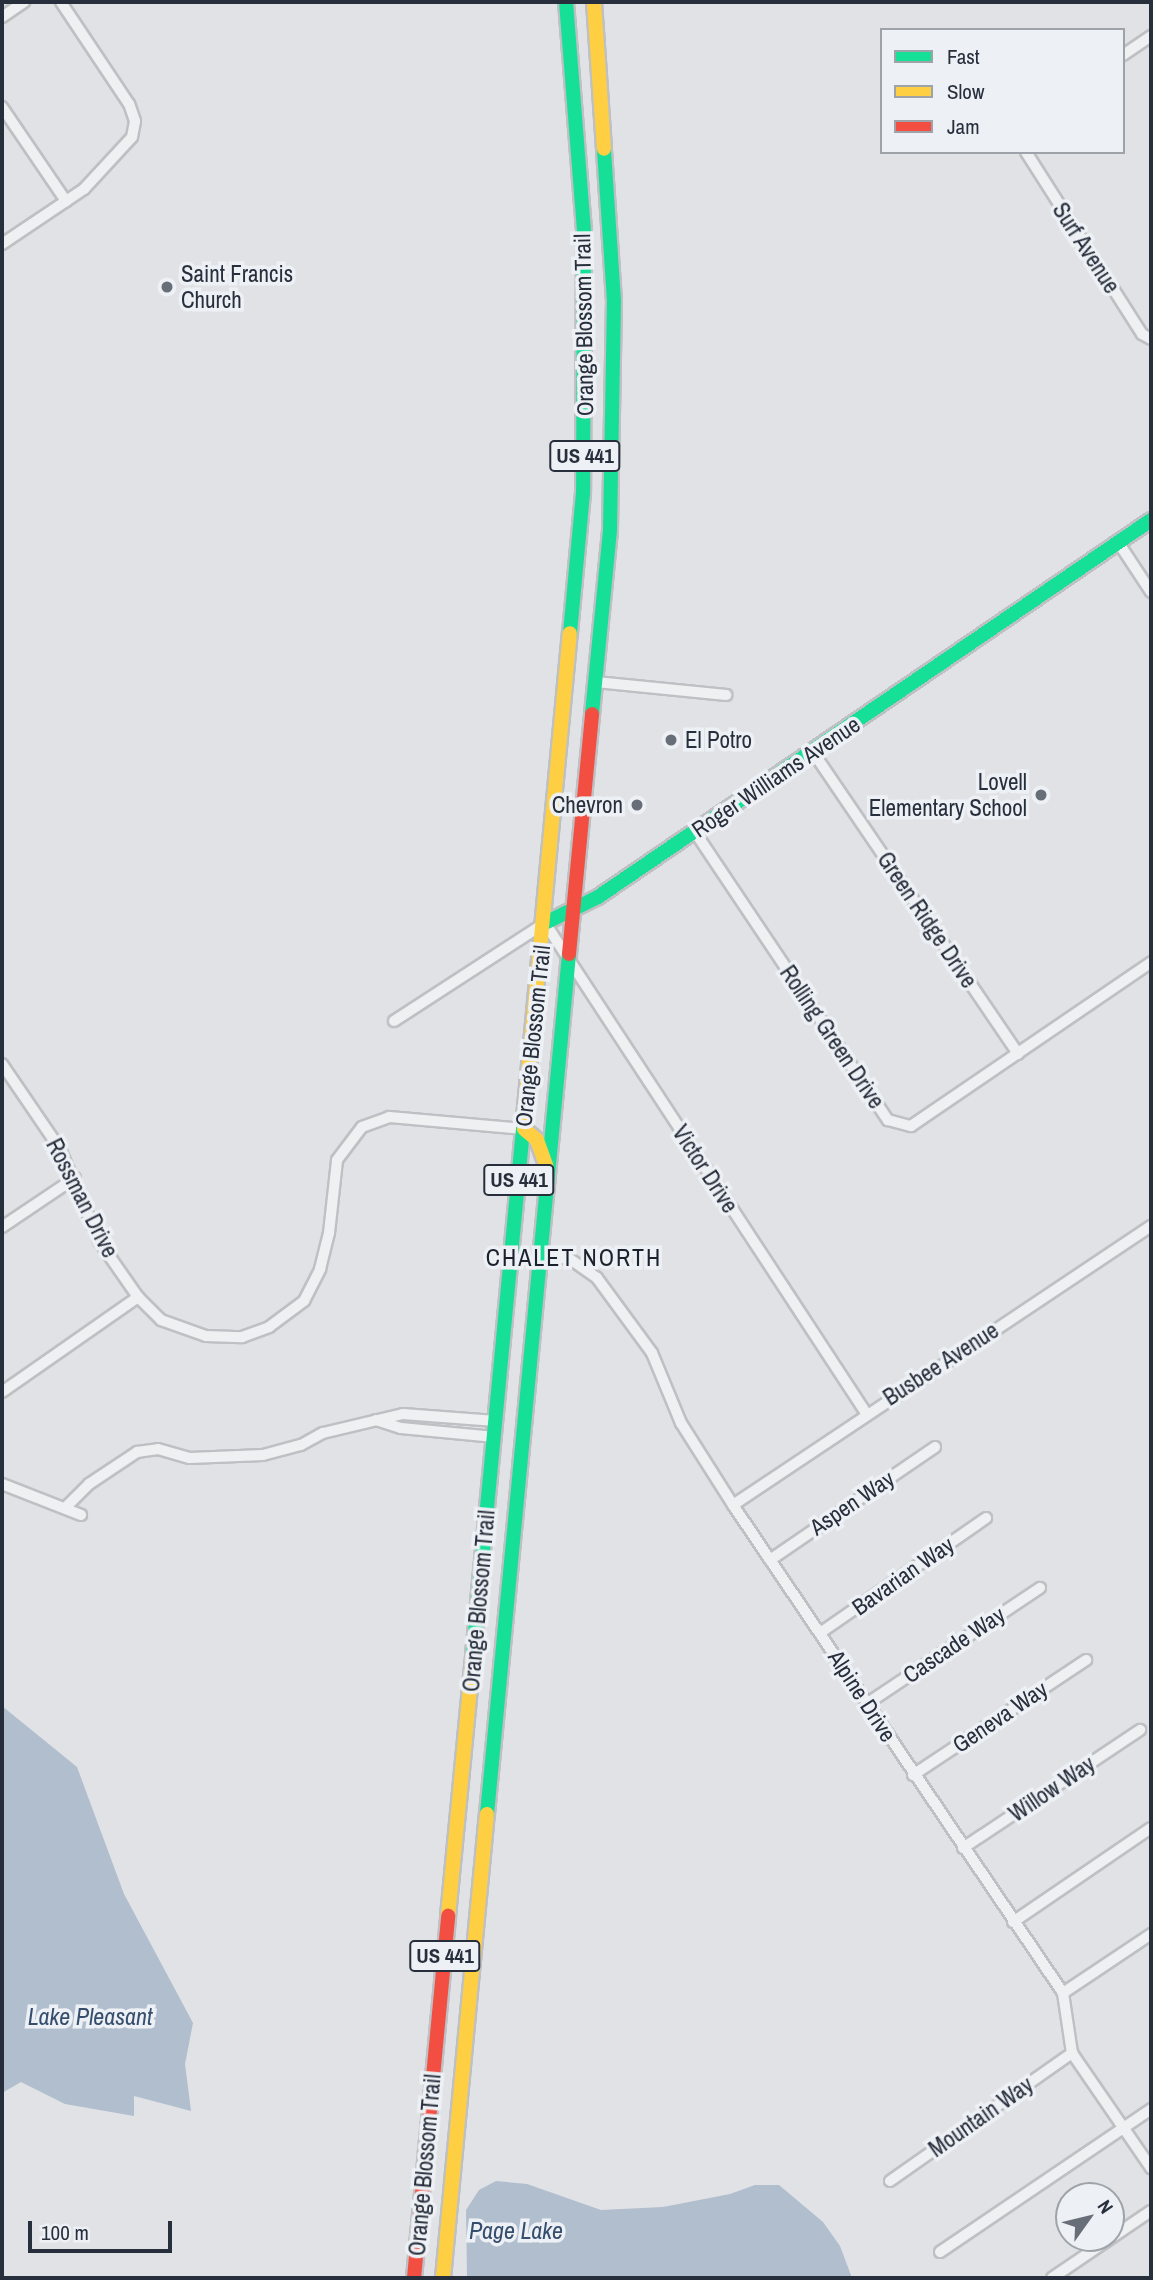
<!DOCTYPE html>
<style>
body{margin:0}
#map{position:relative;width:1153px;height:2280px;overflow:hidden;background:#e0e2e5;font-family:"Archivo Narrow",sans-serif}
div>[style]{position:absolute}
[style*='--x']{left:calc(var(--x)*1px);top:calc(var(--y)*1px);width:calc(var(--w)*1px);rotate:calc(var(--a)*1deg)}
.water>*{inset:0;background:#b0bece}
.roads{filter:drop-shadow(2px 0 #bec0c3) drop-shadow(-2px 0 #bec0c3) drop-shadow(0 2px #bec0c3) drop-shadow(0 -2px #bec0c3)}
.street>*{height:10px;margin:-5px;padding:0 5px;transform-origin:5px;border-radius:5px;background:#eff0f1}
.fast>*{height:14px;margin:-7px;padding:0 7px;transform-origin:7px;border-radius:7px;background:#16e098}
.slow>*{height:14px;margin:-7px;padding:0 7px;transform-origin:7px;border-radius:7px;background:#ffcf43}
.jam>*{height:14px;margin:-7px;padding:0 7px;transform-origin:7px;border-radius:7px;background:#f24e42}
.dots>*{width:19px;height:19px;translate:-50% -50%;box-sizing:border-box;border:4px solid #edf0f4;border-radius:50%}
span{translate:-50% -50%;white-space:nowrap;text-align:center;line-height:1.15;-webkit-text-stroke:7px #edf0f4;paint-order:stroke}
.shield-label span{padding:2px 5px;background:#edf0f4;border:2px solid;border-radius:5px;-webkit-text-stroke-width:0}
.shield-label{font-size:21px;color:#282f3c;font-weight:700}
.street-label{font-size:23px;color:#282f3c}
.poi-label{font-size:23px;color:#282f3c}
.left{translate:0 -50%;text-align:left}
.right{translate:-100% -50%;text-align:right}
.neighbourhood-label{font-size:24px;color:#1b212d;letter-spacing:2px}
.water-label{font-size:24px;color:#364e6d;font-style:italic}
.frame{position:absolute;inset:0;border:4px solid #282f3c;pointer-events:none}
.legend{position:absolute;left:880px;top:28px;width:245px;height:126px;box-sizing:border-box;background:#edf0f4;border:2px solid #9ea3aa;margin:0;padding:9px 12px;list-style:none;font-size:21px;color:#282f3c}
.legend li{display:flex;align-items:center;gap:14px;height:35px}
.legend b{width:35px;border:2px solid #9ea3aa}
.north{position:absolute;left:1055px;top:2182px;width:70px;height:70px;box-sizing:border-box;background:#edf0f4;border:2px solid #9ea3aa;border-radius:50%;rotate:56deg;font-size:19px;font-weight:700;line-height:28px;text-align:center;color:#282f3c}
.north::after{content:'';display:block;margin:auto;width:24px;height:32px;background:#686e77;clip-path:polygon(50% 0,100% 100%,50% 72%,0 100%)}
.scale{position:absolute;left:28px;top:2221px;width:144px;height:32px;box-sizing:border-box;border:4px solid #282f3c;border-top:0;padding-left:9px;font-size:21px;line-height:24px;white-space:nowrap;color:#282f3c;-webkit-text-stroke:5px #edf0f4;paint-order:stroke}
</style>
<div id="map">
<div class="water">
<i style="clip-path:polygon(2px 1706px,77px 1767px,124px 1894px,193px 2023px,185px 2064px,191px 2111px,134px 2096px,134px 2116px,65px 2104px,21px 2082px,2px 2093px)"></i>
<i style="clip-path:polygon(496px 2181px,527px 2184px,601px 2210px,663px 2207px,730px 2194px,755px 2185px,779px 2185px,823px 2222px,840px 2246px,852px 2278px,467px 2278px,466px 2210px,479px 2190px)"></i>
</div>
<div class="roads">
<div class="street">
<i style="--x:2;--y:17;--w:27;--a:-34"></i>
<i style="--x:1123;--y:55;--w:34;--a:-34"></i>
<i style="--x:2;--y:107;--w:114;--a:55.8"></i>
<i style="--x:1026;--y:152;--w:216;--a:57.5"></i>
<i style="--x:1142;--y:334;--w:10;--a:29"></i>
<i style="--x:2;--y:244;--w:99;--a:-33.9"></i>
<i style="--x:84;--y:189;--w:71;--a:-47.3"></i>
<i style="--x:132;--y:137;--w:16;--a:-79"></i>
<i style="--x:135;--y:121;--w:18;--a:-109"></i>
<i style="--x:129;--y:104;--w:123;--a:-123.7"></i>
<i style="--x:1118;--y:542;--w:60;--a:56.6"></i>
<i style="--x:596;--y:682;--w:131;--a:5.7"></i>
<i style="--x:813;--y:752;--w:365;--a:55.8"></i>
<i style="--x:695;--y:832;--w:347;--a:56.2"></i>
<i style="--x:888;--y:1120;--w:24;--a:15"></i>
<i style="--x:911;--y:1126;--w:291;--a:-34.3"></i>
<i style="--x:394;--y:1021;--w:180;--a:-33"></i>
<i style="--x:545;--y:923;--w:586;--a:56.77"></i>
<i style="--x:2;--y:1064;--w:103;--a:55.7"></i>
<i style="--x:60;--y:1149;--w:100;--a:67"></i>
<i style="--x:99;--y:1241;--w:68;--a:55.1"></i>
<i style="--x:138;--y:1297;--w:33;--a:45"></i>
<i style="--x:161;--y:1320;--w:48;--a:19.6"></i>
<i style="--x:206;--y:1336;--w:36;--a:2"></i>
<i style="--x:242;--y:1337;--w:29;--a:-20"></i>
<i style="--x:269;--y:1327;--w:44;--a:-36.6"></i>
<i style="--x:304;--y:1301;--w:36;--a:-63"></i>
<i style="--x:320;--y:1269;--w:37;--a:-76"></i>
<i style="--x:329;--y:1233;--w:73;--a:-83.7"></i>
<i style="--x:337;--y:1160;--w:41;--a:-52.9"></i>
<i style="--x:362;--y:1127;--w:29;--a:-20"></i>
<i style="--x:389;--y:1117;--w:136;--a:5.1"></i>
<i style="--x:2;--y:1227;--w:88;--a:-33.9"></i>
<i style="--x:541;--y:1255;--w:29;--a:8"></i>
<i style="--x:570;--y:1259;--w:33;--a:35"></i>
<i style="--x:597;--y:1278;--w:93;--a:53.7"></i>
<i style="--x:652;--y:1353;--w:76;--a:67.5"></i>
<i style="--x:681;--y:1423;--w:97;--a:57.6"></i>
<i style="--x:733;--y:1505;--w:589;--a:55.93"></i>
<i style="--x:1063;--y:1993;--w:61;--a:81.5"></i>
<i style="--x:1072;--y:2053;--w:140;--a:55.5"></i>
<i style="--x:2;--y:1392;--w:166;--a:-34.9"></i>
<i style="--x:376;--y:1420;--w:26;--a:18"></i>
<i style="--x:401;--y:1428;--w:94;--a:5.5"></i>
<i style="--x:2;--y:1484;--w:85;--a:21.4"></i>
<i style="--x:733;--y:1505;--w:503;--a:-33.72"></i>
<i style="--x:66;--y:1507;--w:33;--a:-45"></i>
<i style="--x:89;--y:1484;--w:58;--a:-33.7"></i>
<i style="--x:137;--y:1452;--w:21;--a:-8"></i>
<i style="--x:158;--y:1449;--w:33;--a:16"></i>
<i style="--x:190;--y:1458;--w:73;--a:-2.4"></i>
<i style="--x:263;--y:1455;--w:39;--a:-15"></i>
<i style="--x:301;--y:1445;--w:25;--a:-29"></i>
<i style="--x:323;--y:1433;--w:82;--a:-13.4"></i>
<i style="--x:403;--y:1414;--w:93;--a:4.3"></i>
<i style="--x:770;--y:1560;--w:200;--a:-34.4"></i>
<i style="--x:820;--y:1633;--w:202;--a:-34.7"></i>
<i style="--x:868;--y:1703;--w:207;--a:-33.8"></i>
<i style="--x:913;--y:1775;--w:208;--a:-33.6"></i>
<i style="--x:963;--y:1848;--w:213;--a:-33.7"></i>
<i style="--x:1013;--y:1922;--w:167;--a:-34.3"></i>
<i style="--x:1063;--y:1993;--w:106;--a:-33.8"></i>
<i style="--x:890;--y:2181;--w:223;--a:-35.1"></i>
<i style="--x:940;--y:2252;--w:255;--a:-34.1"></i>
<i style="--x:1052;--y:2278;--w:120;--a:-34.1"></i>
</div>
<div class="fast">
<i style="--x:566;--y:2;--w:231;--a:85.5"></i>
<i style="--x:584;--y:232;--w:261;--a:90.2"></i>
<i style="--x:583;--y:493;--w:141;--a:95.3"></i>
<i style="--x:592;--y:714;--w:186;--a:-84.4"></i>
<i style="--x:610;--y:529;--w:228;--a:-89"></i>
<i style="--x:614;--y:301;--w:152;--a:-93.8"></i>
<i style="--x:545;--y:923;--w:59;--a:-26.1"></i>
<i style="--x:598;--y:897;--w:669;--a:-34.28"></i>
<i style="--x:473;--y:1655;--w:539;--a:-84.57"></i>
<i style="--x:487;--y:1814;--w:864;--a:-84.55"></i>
</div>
<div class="slow">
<i style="--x:594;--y:2;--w:147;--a:86.1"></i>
<i style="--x:524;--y:1118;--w:487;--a:-84.6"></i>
<i style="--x:524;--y:1129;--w:17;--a:40"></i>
<i style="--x:537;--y:1140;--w:27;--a:70"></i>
<i style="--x:448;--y:1916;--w:262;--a:-84.5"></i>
<i style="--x:443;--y:2278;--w:466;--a:-84.6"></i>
</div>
<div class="jam">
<i style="--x:569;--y:954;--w:241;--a:-84.5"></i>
<i style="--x:414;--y:2278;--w:364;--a:-84.6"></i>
</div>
</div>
<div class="dots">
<i style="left:167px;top:287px;background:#686e77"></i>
<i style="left:671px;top:740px;background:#686e77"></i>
<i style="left:1041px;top:795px;background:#686e77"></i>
<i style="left:637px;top:805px;background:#686e77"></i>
</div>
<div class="shield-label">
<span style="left:585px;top:456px">US 441</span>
<span style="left:519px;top:1180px">US 441</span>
<span style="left:445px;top:1956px">US 441</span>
</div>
<div class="street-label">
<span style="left:1086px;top:248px;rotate:57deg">Surf Avenue</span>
<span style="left:584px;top:325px;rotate:-91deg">Orange Blossom Trail</span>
<span style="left:776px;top:777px;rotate:-34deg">Roger Williams Avenue</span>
<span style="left:927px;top:920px;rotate:56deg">Green Ridge Drive</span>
<span style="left:533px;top:1036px;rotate:-84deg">Orange Blossom Trail</span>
<span style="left:832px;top:1037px;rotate:56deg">Rolling Green Drive</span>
<span style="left:705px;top:1169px;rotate:57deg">Victor Drive</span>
<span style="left:82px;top:1198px;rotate:63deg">Rossman Drive</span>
<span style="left:941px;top:1364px;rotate:-33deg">Busbee Avenue</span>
<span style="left:852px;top:1503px;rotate:-34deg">Aspen Way</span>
<span style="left:903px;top:1576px;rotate:-35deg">Bavarian Way</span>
<span style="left:479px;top:1601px;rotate:-85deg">Orange Blossom Trail</span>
<span style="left:954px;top:1645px;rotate:-34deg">Cascade Way</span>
<span style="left:862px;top:1696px;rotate:57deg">Alpine Drive</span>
<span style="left:1000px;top:1717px;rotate:-34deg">Geneva Way</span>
<span style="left:1052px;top:1789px;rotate:-34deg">Willow Way</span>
<span style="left:981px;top:2117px;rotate:-35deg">Mountain Way</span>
<span style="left:425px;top:2165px;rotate:-85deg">Orange Blossom Trail</span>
</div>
<div class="poi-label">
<span class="left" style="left:181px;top:287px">Saint Francis<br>Church</span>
<span class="left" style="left:685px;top:740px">El Potro</span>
<span class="right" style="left:1027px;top:795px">Lovell<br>Elementary School</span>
<span class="right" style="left:623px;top:805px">Chevron</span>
</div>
<div class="neighbourhood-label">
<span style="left:574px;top:1258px">CHALET NORTH</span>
</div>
<div class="water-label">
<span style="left:90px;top:2017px">Lake Pleasant</span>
<span style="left:516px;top:2231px">Page Lake</span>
</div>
<div class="frame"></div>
<ul class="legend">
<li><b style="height:9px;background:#16e098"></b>Fast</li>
<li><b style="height:9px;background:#ffcf43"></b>Slow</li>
<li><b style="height:9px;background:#f24e42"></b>Jam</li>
</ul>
<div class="north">N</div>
<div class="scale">100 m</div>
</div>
